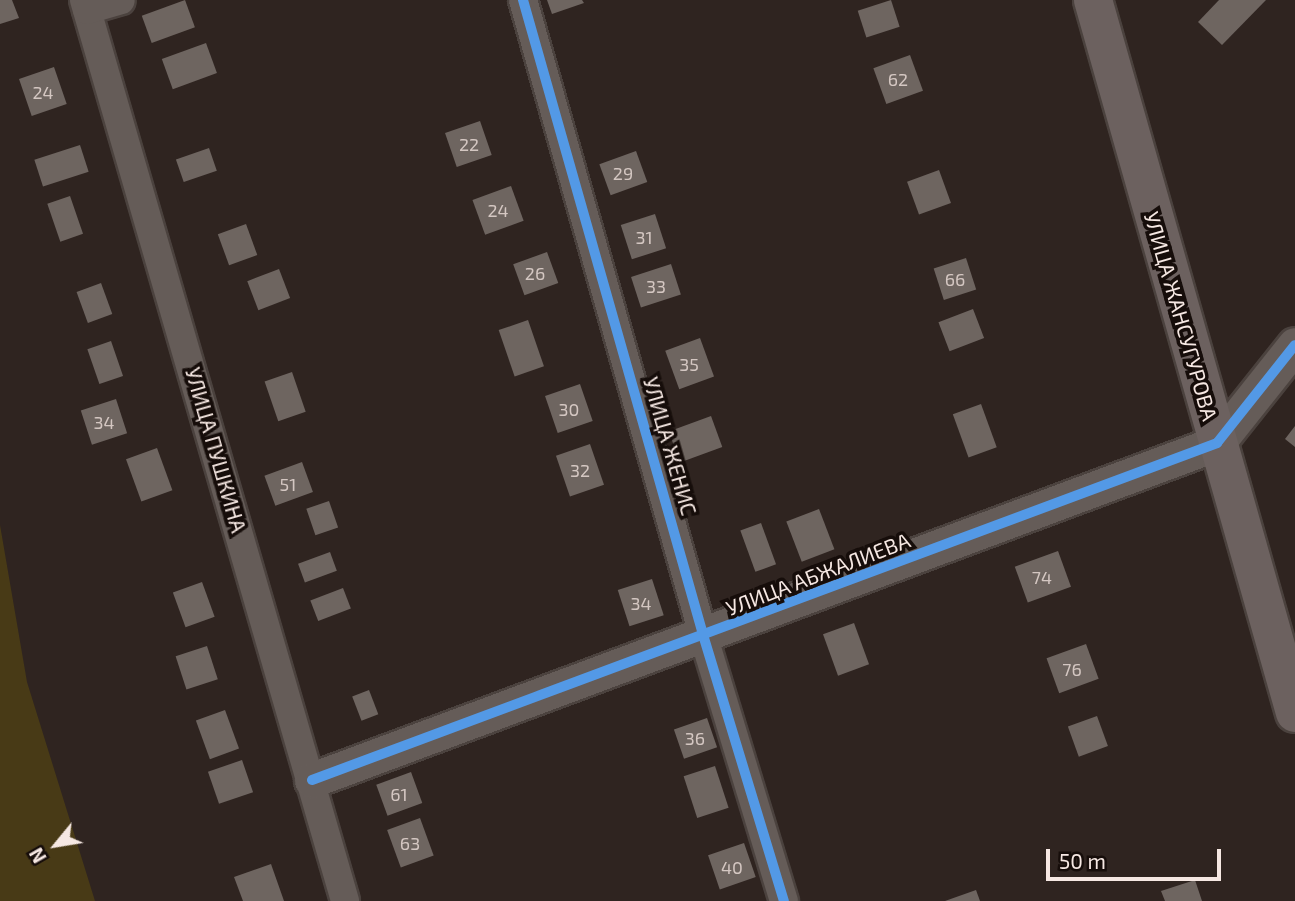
<!DOCTYPE html>
<meta charset="utf-8">
<style>
body{margin:0}
#map{position:relative;width:1295px;height:901px;overflow:hidden;background:#2f2420;font-family:"Exo 2",sans-serif}
div>[style]{position:absolute}
[style*='--x']{left:calc(var(--x)*1px);top:calc(var(--y)*1px);width:calc(var(--w)*1px);rotate:calc(var(--a)*1deg)}
.green>*{inset:0;background:#483a16}
.building>*{inset:0;background:#6e6560;transform-origin:0 0}
.roads{filter:drop-shadow(2px 0 #4b423e) drop-shadow(-2px 0 #4b423e) drop-shadow(0 2px #4b423e) drop-shadow(0 -2px #4b423e)}
.minor>*{height:28px;margin:-14px;padding:0 14px;transform-origin:14px;border-radius:14px;background:#655c58}
.tertiary>*{height:35px;margin:-17.5px;padding:0 17.5px;transform-origin:17.5px;border-radius:17.5px;background:#655c58}
.secondary>*{height:38px;margin:-19px;padding:0 19px;transform-origin:19px;border-radius:19px;background:#6c615f}
.cycleway>*{height:10px;margin:-5px;padding:0 5px;transform-origin:5px;border-radius:5px;background:#5399e6}
span{translate:-50% -50%;white-space:nowrap;text-align:center;line-height:1.15;-webkit-text-stroke:7px #160d0a;paint-order:stroke}
.number-label{font-size:18px;color:#d4c7c2}
.number-label span{-webkit-text-stroke-width:0}
.street-label{font-size:21px;color:#f6e8e3}
.north{position:absolute;left:21px;top:810px;width:70px;height:70px;-webkit-text-stroke:5px #160d0a;paint-order:stroke;rotate:240deg;font-size:19px;font-weight:700;line-height:28px;text-align:center;color:#f6e8e3}
.north::after{content:'';display:block;margin:auto;width:24px;height:32px;background:#f6e8e3;clip-path:polygon(50% 0,100% 100%,50% 72%,0 100%)}
.scale{position:absolute;left:1046px;top:849px;width:175px;height:32px;box-sizing:border-box;border:4px solid #f6e8e3;border-top:0;padding-left:9px;font-size:21px;line-height:24px;white-space:nowrap;color:#f6e8e3;-webkit-text-stroke:5px #160d0a;paint-order:stroke}
</style>
<div id="map">
<div class="green">
<i style="clip-path:polygon(0 525px,27px 682px,95px 901px,0 901px)"></i>
</div>
<div class="building">
<i style="clip-path:polygon(0 0,12px 0,19px 18px,0 24px)"></i>
<i style="left:185px;top:0;width:29px;height:46px;rotate:70deg"></i>
<i style="clip-path:polygon(547px 0,582px 0,584px 3px,552px 14px)"></i>
<i style="left:891px;top:0;width:28px;height:35px;rotate:72deg"></i>
<i style="clip-path:polygon(1219px 0,1266px 0,1222px 45px,1198px 22px)"></i>
<i style="left:206px;top:43px;width:32px;height:47px;rotate:70deg"></i>
<i style="left:910px;top:55px;width:38px;height:39px;rotate:70deg"></i>
<i style="left:54px;top:67px;width:39px;height:37px;rotate:71deg"></i>
<i style="left:480px;top:121px;width:36px;height:37px;rotate:71deg"></i>
<i style="left:80px;top:145px;width:28px;height:48px;rotate:72deg"></i>
<i style="left:209px;top:148px;width:24px;height:35px;rotate:71deg"></i>
<i style="left:636px;top:151px;width:33px;height:39px;rotate:70deg"></i>
<i style="left:939px;top:170px;width:35px;height:34px;rotate:70deg"></i>
<i style="left:511px;top:186px;width:37px;height:41px;rotate:70deg"></i>
<i style="left:70px;top:196px;width:40px;height:24px;rotate:71deg"></i>
<i style="left:655px;top:214px;width:36px;height:36px;rotate:72deg"></i>
<i style="left:246px;top:224px;width:33px;height:30px;rotate:70deg"></i>
<i style="left:547px;top:252px;width:33px;height:36px;rotate:70deg"></i>
<i style="left:966px;top:258px;width:33px;height:34px;rotate:72deg"></i>
<i style="left:671px;top:264px;width:32px;height:42px;rotate:72deg"></i>
<i style="left:279px;top:269px;width:31px;height:34px;rotate:69deg"></i>
<i style="left:101px;top:283px;width:33px;height:26px;rotate:70deg"></i>
<i style="left:973px;top:309px;width:31px;height:37px;rotate:69deg"></i>
<i style="left:528px;top:320px;width:49px;height:31px;rotate:71deg"></i>
<i style="left:700px;top:338px;width:41px;height:37px;rotate:70deg"></i>
<i style="left:111px;top:341px;width:37px;height:25px;rotate:71deg"></i>
<i style="left:292px;top:372px;width:42px;height:29px;rotate:71deg"></i>
<i style="left:580px;top:384px;width:39px;height:37px;rotate:71deg"></i>
<i style="left:116px;top:399px;width:36px;height:37px;rotate:72deg"></i>
<i style="left:981px;top:404px;width:46px;height:30px;rotate:70deg"></i>
<i style="left:711px;top:416px;width:33px;height:45px;rotate:70deg"></i>
<i style="clip-path:polygon(1295px 426px,1295px 447px,1285px 439px)"></i>
<i style="left:590px;top:444px;width:43px;height:36px;rotate:71deg"></i>
<i style="left:157px;top:448px;width:45px;height:33px;rotate:70deg"></i>
<i style="left:302px;top:462px;width:32px;height:40px;rotate:70deg"></i>
<i style="left:329px;top:501px;width:28px;height:24px;rotate:71deg"></i>
<i style="left:819px;top:509px;width:43px;height:35px;rotate:69deg"></i>
<i style="left:761px;top:523px;width:44px;height:22px;rotate:70deg"></i>
<i style="left:1058px;top:551px;width:38px;height:46px;rotate:70deg"></i>
<i style="left:330px;top:552px;width:20px;height:34px;rotate:70deg"></i>
<i style="left:652px;top:579px;width:38px;height:36px;rotate:72deg"></i>
<i style="left:202px;top:582px;width:37px;height:31px;rotate:70deg"></i>
<i style="left:343px;top:588px;width:22px;height:35px;rotate:69deg"></i>
<i style="left:854px;top:623px;width:44px;height:33px;rotate:70deg"></i>
<i style="left:1086px;top:644px;width:37px;height:42px;rotate:70deg"></i>
<i style="left:207px;top:646px;width:35px;height:33px;rotate:72deg"></i>
<i style="left:369px;top:690px;width:26px;height:18px;rotate:69deg"></i>
<i style="left:225px;top:710px;width:41px;height:31px;rotate:70deg"></i>
<i style="left:1097px;top:716px;width:32px;height:31px;rotate:70deg"></i>
<i style="left:707px;top:718px;width:31px;height:35px;rotate:71deg"></i>
<i style="left:242px;top:760px;width:34px;height:36px;rotate:71deg"></i>
<i style="left:715px;top:766px;width:44px;height:33px;rotate:72deg"></i>
<i style="left:411px;top:772px;width:33px;height:37px;rotate:70deg"></i>
<i style="left:420px;top:818px;width:40px;height:35px;rotate:70deg"></i>
<i style="left:744px;top:843px;width:36px;height:38px;rotate:71deg"></i>
<i style="clip-path:polygon(271px 864px,284px 901px,243px 901px,234px 877px)"></i>
<i style="clip-path:polygon(1195px 880px,1202px 901px,1165px 901px,1161px 891px)"></i>
<i style="clip-path:polygon(976px 890px,980px 901px,945px 901px)"></i>
</div>
<div class="roads">
<div class="minor">
<i style="--x:84;--y:0;--w:938;--a:73.84"></i>
<i style="--x:523;--y:0;--w:663;--a:74.16"></i>
<i style="--x:704;--y:638;--w:275;--a:73.1"></i>
<i style="--x:87;--y:10;--w:35;--a:-16"></i>
</div>
<div class="tertiary">
<i style="--x:312;--y:780;--w:966;--a:-20.42"></i>
<i style="--x:1217;--y:443;--w:125;--a:-51.5"></i>
</div>
<div class="secondary">
<i style="--x:1093;--y:0;--w:741;--a:74.18"></i>
</div>
</div>
<div class="cycleway">
<i style="--x:523;--y:0;--w:663;--a:74.16"></i>
<i style="--x:704;--y:638;--w:275;--a:73.1"></i>
<i style="--x:312;--y:780;--w:966;--a:-20.42"></i>
<i style="--x:1217;--y:443;--w:125;--a:-51.5"></i>
</div>
<div class="number-label">
<span style="left:898px;top:79px">62</span>
<span style="left:43px;top:92px">24</span>
<span style="left:469px;top:144px">22</span>
<span style="left:623px;top:173px">29</span>
<span style="left:498px;top:210px">24</span>
<span style="left:644px;top:237px">31</span>
<span style="left:535px;top:273px">26</span>
<span style="left:955px;top:279px">66</span>
<span style="left:656px;top:286px">33</span>
<span style="left:689px;top:364px">35</span>
<span style="left:569px;top:409px">30</span>
<span style="left:104px;top:422px">34</span>
<span style="left:580px;top:470px">32</span>
<span style="left:288px;top:484px">51</span>
<span style="left:1042px;top:577px">74</span>
<span style="left:641px;top:603px">34</span>
<span style="left:1072px;top:669px">76</span>
<span style="left:695px;top:738px">36</span>
<span style="left:399px;top:794px">61</span>
<span style="left:410px;top:843px">63</span>
<span style="left:732px;top:867px">40</span>
</div>
<div class="street-label">
<span style="left:1181px;top:316px;rotate:74deg">УЛИЦА ЖАНСУГУРОВА</span>
<span style="left:670px;top:446px;rotate:74deg">УЛИЦА ЖЕНИС</span>
<span style="left:216px;top:450px;rotate:74deg">УЛИЦА ПУШКИНА</span>
<span style="left:818px;top:574px;rotate:-21deg">УЛИЦА АБЖАЛИЕВА</span>
</div>
<div class="north">N</div>
<div class="scale">50 m</div>
</div>
